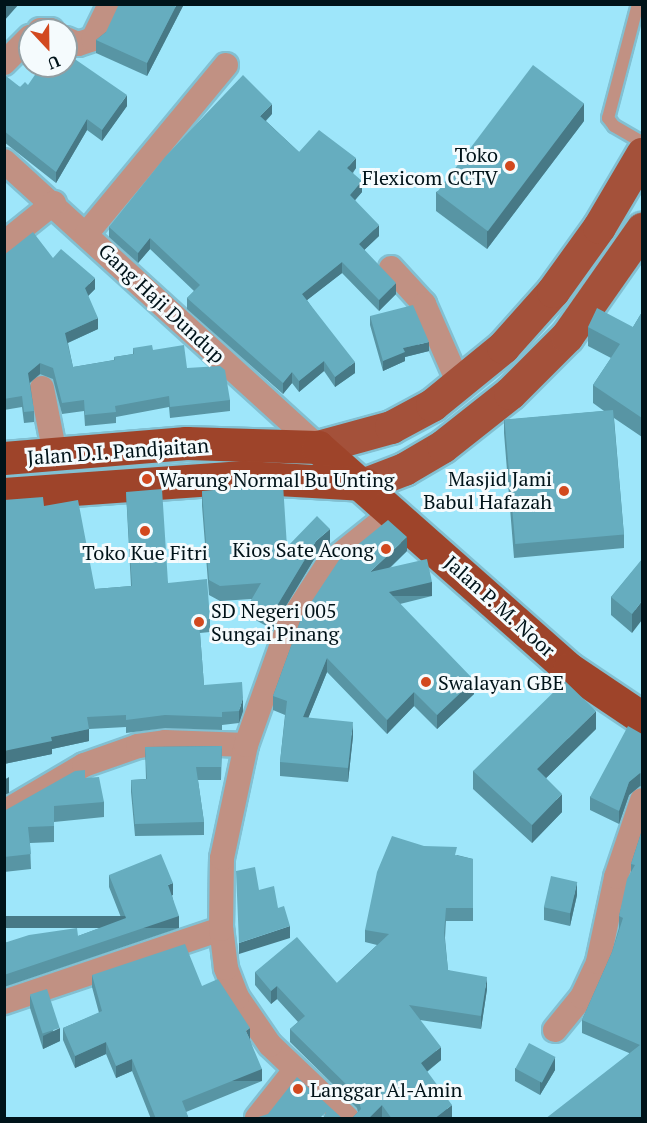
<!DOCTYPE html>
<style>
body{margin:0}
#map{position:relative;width:647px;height:1123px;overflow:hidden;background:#9ee6fa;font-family:"PT Serif",serif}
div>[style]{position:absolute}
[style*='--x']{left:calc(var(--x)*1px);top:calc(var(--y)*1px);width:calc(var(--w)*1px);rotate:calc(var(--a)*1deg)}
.roads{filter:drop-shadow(2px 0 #82c0d2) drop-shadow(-2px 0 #82c0d2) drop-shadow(0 2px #82c0d2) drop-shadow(0 -2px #82c0d2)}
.service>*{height:12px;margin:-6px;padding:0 6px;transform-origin:6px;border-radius:6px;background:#c19183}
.minor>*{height:24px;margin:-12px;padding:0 12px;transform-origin:12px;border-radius:12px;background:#c19183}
.primary>*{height:33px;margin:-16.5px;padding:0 16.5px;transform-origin:16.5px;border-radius:16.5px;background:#a4513a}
.trunk>*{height:33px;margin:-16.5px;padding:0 16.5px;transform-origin:16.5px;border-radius:16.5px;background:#9e442a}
.wall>*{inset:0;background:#5895a4}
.shaded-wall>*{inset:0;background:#477986;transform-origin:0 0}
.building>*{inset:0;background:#66adbf;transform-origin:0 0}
.dots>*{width:16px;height:16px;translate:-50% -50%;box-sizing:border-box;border:3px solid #f5fbfd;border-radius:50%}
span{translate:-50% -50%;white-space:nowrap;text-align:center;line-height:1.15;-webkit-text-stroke:6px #f5fbfd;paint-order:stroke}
.poi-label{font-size:20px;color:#001319}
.right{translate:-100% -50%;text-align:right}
.left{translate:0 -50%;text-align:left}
.street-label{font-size:20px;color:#001319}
.frame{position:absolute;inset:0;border:6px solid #001319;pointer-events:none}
.north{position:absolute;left:18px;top:18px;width:60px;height:60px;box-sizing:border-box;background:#f5fbfd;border:2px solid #939ea2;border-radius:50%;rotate:158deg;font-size:16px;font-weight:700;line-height:24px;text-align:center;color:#001319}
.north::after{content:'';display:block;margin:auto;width:21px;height:27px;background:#d2491f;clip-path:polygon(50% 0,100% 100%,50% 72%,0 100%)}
</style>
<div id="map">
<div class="roads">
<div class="service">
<i style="--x:638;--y:4;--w:118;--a:104.7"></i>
<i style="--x:608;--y:118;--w:10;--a:53"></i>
<i style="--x:614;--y:126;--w:32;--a:30"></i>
</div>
<div class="minor">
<i style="--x:40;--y:30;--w:11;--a:0"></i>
<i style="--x:66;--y:39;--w:13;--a:23"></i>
<i style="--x:78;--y:44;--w:16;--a:-18"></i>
<i style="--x:93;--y:39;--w:39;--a:-64"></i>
<i style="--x:4;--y:63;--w:37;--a:-45"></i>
<i style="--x:4;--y:161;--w:425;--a:42.3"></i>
<i style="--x:87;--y:233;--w:218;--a:-50.4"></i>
<i style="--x:4;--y:243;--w:64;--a:-38.7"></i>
<i style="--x:391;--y:268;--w:49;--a:47.5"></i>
<i style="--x:424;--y:304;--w:87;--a:66.4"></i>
<i style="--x:42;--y:388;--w:67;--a:78.9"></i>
<i style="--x:4;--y:812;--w:93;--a:-30.4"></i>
<i style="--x:84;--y:765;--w:57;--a:-19.4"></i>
<i style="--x:138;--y:746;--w:27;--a:-8"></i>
<i style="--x:165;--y:742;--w:81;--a:2.1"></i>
<i style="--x:4;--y:1002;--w:229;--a:-18.6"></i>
<i style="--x:555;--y:1030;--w:43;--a:-50.7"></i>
<i style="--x:582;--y:997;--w:38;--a:-65"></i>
<i style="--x:598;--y:962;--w:87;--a:-78"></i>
<i style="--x:616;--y:877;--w:81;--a:-71.3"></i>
<i style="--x:257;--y:1118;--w:61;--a:-51.6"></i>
<i style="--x:347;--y:1118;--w:106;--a:-136.5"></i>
<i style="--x:270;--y:1045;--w:58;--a:-124.5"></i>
<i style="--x:237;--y:997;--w:31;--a:-111"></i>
<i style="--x:226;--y:968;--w:39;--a:-97"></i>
<i style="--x:221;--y:929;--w:71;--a:-89.2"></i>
<i style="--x:222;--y:858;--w:116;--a:-78"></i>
<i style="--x:246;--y:745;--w:128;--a:-70.4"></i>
<i style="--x:289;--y:624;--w:72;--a:-57"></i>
<i style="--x:328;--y:564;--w:83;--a:-38.7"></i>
</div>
<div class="primary">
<i style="--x:318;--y:447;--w:76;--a:-15.3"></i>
<i style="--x:391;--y:427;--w:47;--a:-28.2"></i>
<i style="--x:432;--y:405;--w:92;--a:-39.2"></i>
<i style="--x:503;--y:347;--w:75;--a:-48.2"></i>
<i style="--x:553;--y:291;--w:79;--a:-54.3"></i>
<i style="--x:599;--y:227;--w:85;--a:-59.5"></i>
<i style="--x:365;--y:484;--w:42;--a:-21"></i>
<i style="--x:404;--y:469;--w:45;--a:-30.5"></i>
<i style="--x:443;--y:446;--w:85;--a:-38.3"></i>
<i style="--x:510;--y:393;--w:81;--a:-45"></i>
<i style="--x:567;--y:336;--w:131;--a:-55"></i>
</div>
<div class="trunk">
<i style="--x:4;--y:458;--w:183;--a:-4.7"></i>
<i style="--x:186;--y:443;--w:132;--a:1.7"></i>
<i style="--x:318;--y:447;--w:335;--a:41.5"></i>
<i style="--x:569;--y:669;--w:88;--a:33.9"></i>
<i style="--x:4;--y:494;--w:240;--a:-4.1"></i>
<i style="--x:243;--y:477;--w:122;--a:3.3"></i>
</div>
</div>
<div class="wall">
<i style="clip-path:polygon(184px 4px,147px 76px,96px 53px,96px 40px,106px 32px)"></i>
<i style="clip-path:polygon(4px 78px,20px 87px,28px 85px,127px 106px,102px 141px,87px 130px,56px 183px,4px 142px)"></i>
<i style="clip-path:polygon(272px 114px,266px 121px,299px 152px,356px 168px,353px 173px,362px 192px,355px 200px,379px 236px,364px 250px,396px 294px,379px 311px,342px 273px,307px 300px,355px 373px,335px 387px,324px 371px,299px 392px,292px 383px,283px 394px,187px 309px,187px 298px,194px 291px,150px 249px,138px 263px,109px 237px,109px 227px)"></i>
<i style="clip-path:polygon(584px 121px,487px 249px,436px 211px,436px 192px)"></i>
<i style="clip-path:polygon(4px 255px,53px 258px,95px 289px,88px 296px,98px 329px,68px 343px,73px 367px,114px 360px,114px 357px,133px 354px,133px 348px,153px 350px,187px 368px,230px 400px,230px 411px,170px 418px,169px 407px,116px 417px,116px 423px,85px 426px,84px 411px,62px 414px,53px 379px,40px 374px,30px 383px,34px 411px,34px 422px,24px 423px,22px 407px,4px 410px)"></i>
<i style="clip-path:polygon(642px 312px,642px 437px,614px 418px,624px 535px,624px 548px,514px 558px,504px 433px,504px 420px,604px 411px,593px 403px,593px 385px,611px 358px,588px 346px,588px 327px,633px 327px)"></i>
<i style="clip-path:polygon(370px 316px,429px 351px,405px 357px,405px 361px,383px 371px,370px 325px)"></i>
<i style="clip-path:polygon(202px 491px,287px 547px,330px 544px,316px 556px,272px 629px,250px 617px,250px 602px,252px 599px,220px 601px,209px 595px,202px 506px)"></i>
<i style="clip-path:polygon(126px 492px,168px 583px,210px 619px,210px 632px,200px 633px,204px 685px,243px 711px,239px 723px,222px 725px,222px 730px,165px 728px,126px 733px,126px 727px,89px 729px,89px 741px,52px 749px,52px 754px,4px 764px,4px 500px,44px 506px,95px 589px,131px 586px)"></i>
<i style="clip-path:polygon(407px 551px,390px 568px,432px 596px,400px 604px,474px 694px,437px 729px,414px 706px,387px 734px,327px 672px,308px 718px,353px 736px,348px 782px,280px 776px,280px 762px,285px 715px,273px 710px,273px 696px,302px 616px)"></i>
<i style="clip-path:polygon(642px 560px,632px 633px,611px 615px,611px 597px)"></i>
<i style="clip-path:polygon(596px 729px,546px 778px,562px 812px,532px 843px,473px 789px,473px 771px)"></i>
<i style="clip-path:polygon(642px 734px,642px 787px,640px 786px,629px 795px,619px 824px,590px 810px,590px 797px)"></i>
<i style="clip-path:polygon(222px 746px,221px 780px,198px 780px,204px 822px,204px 835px,135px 836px,131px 792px,131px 780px,146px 779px,145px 747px)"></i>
<i style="clip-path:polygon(85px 778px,104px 802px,104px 817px,54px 822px,54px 842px,30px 843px,31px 869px,4px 872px,4px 811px)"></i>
<i style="clip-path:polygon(642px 830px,642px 1119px,629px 1053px,582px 1033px,582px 1020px,612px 952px,619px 928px,619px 916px,631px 872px,631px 864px)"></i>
<i style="clip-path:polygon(457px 855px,473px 859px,473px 921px,446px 921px,445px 938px,448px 970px,487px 989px,481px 1029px,420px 1020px,441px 1060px,427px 1072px,452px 1118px,350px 1119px,352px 1118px,358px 1112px,357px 1108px,290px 1042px,290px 1029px,298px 1022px,277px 999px,271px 1004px,255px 985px,255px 972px,337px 983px,377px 945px,365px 942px,365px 930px)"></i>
<i style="clip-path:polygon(109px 875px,173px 895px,172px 895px,179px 928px,4px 987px,4px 943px,78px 936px,122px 920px,109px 887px)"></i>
<i style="clip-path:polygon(577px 895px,570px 926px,544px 920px,544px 907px)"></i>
<i style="clip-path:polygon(92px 975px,202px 986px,250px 1040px,262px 1081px,186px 1112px,189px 1119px,151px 1119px,132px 1071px,116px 1078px,106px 1054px,75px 1068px,63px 1040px,63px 1028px,99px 1013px,92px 987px)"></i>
<i style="clip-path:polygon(30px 995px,60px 1041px,43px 1049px,30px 1008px)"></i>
<i style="clip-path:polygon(515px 1068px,555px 1070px,540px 1095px,515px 1081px)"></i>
</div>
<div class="shaded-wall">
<i style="clip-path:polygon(8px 4px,19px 4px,4px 21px,4px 8px)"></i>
<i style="clip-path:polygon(177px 4px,184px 4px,147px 76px,147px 63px)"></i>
<i style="clip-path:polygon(127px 95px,127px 106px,102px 141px,102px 130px)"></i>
<i style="clip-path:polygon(584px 103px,584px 121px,487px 249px,487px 230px)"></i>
<i style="clip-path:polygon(272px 104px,272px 114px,260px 126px,260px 116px)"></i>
<i style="clip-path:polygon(87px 119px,87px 130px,56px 183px,56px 172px)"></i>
<i style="clip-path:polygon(356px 158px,356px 168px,347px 179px,347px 168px)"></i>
<i style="clip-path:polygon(362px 181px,362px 192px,350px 206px,350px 195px)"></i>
<i style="clip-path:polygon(379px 225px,379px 236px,359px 255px,359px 244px)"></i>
<i style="clip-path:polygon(150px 238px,150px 249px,138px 263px,138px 253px)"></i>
<i style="clip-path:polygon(342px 262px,342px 273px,302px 304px,302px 294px)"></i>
<i style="clip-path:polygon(95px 278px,95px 289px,85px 299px,85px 288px)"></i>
<i style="clip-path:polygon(396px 283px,396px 294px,379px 311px,379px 300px)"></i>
<i style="clip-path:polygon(98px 318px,98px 329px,65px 344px,65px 333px)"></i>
<i style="clip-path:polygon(429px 342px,429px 351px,405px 357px,405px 361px,383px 371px,383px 361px,403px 348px)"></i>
<i style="clip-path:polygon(324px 361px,324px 371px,299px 392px,299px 381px)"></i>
<i style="clip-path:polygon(355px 362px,355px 373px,335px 387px,335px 377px)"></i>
<i style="clip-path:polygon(40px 363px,40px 374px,28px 384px,28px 373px)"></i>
<i style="clip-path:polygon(292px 372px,292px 383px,283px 394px,283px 383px)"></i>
<i style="clip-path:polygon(330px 529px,330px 544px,316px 556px,272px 629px,272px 614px,316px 541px)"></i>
<i style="clip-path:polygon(407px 537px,407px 551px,370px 586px,370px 572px)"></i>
<i style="left:432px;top:582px;width:14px;height:44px;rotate:90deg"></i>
<i style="clip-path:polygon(642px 601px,642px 620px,632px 633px,632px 614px)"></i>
<i style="clip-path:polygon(327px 658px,327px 672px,303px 731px,303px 717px)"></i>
<i style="clip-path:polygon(474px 680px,474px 694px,437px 729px,437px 715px)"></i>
<i style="clip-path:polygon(414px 692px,414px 706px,387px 734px,387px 720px)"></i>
<i style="clip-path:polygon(243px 698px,243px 711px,239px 723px,239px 711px)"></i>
<i style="clip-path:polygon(596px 711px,596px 729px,537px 787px,537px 769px)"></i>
<i style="clip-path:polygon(353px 722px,353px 736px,348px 782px,348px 768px)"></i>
<i style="clip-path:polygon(89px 729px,89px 741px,52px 749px,52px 754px,4px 764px,4px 751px,51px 737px)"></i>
<i style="clip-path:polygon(640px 773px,640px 786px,629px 795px,619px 824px,619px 811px,629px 782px)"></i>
<i style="clip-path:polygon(9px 777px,9px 793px,4px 795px,4px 780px)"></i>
<i style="clip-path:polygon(562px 794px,562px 812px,532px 843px,532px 825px)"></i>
<i style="clip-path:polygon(577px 882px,577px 895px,570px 926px,570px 913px)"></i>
<i style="clip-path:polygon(173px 883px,173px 895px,168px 897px,168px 885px)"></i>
<i style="left:179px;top:916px;width:12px;height:185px;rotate:90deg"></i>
<i style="clip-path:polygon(290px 926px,290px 938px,239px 954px,239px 943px)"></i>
<i style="clip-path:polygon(487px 977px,487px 989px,481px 1029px,481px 1016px)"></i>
<i style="clip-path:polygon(277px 986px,277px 999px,271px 1004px,271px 991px)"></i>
<i style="clip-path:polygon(60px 1028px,60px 1041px,43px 1049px,43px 1036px)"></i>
<i style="clip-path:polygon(250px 1028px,250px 1040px,246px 1031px)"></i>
<i style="clip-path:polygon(106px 1042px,106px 1054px,75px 1068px,75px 1056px)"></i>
<i style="clip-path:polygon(441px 1047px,441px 1060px,421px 1076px,421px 1063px)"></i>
<i style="clip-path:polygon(555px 1057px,555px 1070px,540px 1095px,540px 1082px)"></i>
<i style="clip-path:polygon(132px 1059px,132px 1071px,116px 1078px,116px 1066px)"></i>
<i style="left:262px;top:1069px;width:12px;height:86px;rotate:90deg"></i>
<i style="clip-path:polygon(382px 1105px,382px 1119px,368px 1119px)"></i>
<i style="clip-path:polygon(452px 1105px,452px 1119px,434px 1119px)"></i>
</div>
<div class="building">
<i style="clip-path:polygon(119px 4px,177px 4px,147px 63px,96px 40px,106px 32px)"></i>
<i style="clip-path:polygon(66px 53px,127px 95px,102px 130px,87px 119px,56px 172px,4px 131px,4px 78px,6px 76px,20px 87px,25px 82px,28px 85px,41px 66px,66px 66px)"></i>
<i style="left:533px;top:65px;width:64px;height:160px;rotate:37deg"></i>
<i style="clip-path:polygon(243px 75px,272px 104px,260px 116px,299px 152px,319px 130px,356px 158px,347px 168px,362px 181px,350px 195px,379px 225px,359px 244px,396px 283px,379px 300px,342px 262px,302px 294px,355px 362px,335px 377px,324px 361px,299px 381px,292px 372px,283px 383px,187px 298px,200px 285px,150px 238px,138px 253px,109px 227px,165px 157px)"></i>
<i style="clip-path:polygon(33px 232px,53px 258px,61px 249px,95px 278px,85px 288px,98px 318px,65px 333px,73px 367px,115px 360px,114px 357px,134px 354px,133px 348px,152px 345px,153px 350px,184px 345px,187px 368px,220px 366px,225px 370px,230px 400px,170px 407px,169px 396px,115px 406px,116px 412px,85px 415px,84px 400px,62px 403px,53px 368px,40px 363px,28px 373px,34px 411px,24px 412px,22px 396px,4px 399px,4px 255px)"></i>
<i style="clip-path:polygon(413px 305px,429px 342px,403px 348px,405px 352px,383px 361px,370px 316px)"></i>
<i style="clip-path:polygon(597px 308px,633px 327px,642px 312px,642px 418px,593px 385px,620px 344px,588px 327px)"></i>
<i style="left:613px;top:410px;width:125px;height:109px;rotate:85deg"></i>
<i style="clip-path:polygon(283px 484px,287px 547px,317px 516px,330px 529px,316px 541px,272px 614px,250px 602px,261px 583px,220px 586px,209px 580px,202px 491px)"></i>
<i style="clip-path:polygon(162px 489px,168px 583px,207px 579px,210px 619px,199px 621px,204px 685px,242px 682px,243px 698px,239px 711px,222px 712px,222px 717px,165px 715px,126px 720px,126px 715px,87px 717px,89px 729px,51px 737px,52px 741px,4px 751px,4px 500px,43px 497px,44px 506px,78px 500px,95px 589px,132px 586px,126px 492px)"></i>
<i style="clip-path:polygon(388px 520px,407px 537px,370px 572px,427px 559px,432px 582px,389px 592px,474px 680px,437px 715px,414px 692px,387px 720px,327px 658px,303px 717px,353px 722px,348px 768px,280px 762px,287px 701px,273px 696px,302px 616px,339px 560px)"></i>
<i style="clip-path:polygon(642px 559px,642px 601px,632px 614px,611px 597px)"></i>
<i style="clip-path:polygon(565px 681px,596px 711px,537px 769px,562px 794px,532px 825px,473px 771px)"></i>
<i style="clip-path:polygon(628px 726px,642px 734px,642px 774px,640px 773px,629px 782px,619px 811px,590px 797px)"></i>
<i style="clip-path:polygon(222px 746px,221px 767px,196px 767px,204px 822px,135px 824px,131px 780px,147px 779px,145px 747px)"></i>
<i style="clip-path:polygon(85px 770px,85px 778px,99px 777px,104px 802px,54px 806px,54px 826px,28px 827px,31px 854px,4px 857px,4px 811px,75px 771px)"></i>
<i style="clip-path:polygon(642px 830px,642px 1119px,545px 1119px,640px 1045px,582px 1020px,612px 952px,623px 918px,619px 916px,627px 879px,635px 865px,631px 864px)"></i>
<i style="clip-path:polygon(392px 836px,424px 846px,457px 847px,455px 855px,473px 859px,473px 908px,446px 908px,444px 933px,448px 970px,487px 977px,481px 1016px,409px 1005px,441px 1047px,421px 1063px,452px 1105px,434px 1119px,392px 1119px,382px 1105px,368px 1119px,350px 1119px,352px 1118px,361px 1109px,357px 1095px,290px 1029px,305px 1016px,277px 986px,271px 991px,255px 972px,297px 937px,337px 983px,389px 934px,365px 930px,377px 872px)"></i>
<i style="clip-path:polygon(161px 854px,173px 883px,168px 885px,179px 916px,4px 975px,4px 943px,29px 935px,77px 928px,78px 936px,126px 918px,109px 875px)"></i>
<i style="clip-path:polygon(255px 867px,259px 890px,274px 886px,278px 908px,284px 906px,290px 926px,239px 943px,236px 871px)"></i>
<i style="left:551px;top:876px;width:27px;height:32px;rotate:13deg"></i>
<i style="clip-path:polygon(185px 944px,202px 986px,218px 979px,250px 1028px,246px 1031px,262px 1069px,182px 1101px,189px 1119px,156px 1119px,132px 1059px,116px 1066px,106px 1042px,75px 1056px,63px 1028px,102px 1011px,92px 975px)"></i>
<i style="left:47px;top:989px;width:41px;height:18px;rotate:72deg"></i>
<i style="left:529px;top:1043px;width:30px;height:29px;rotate:28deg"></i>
<i style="clip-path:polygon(297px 1077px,343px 1119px,323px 1119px,326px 1112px,319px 1119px,252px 1119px,268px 1114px)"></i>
</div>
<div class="dots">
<i style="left:510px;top:166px;background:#d2491f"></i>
<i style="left:147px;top:479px;background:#d2491f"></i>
<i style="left:564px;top:491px;background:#d2491f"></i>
<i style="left:145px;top:531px;background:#d2491f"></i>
<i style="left:386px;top:549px;background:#d2491f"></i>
<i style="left:199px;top:622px;background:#d2491f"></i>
<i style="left:426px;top:682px;background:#d2491f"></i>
<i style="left:298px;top:1089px;background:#d2491f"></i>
</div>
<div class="poi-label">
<span class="right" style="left:498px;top:166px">Toko<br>Flexicom CCTV</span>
<span class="left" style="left:159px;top:479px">Warung Normal Bu Unting</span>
<span class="right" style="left:552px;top:490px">Masjid Jami<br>Babul Hafazah</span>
<span class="right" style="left:374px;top:549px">Kios Sate Acong</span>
<span style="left:145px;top:552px">Toko Kue Fitri</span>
<span class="left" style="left:211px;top:622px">SD Negeri 005<br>Sungai Pinang</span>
<span class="left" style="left:438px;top:682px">Swalayan GBE</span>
<span class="left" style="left:310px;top:1089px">Langgar Al-Amin</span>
</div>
<div class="street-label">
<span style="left:162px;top:303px;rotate:43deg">Gang Haji Dundup</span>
<span style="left:118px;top:451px;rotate:-4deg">Jalan D.I. Pandjaitan</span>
<span style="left:500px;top:606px;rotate:42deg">Jalan P. M. Noor</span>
</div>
<div class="frame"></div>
<div class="north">U</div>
</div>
